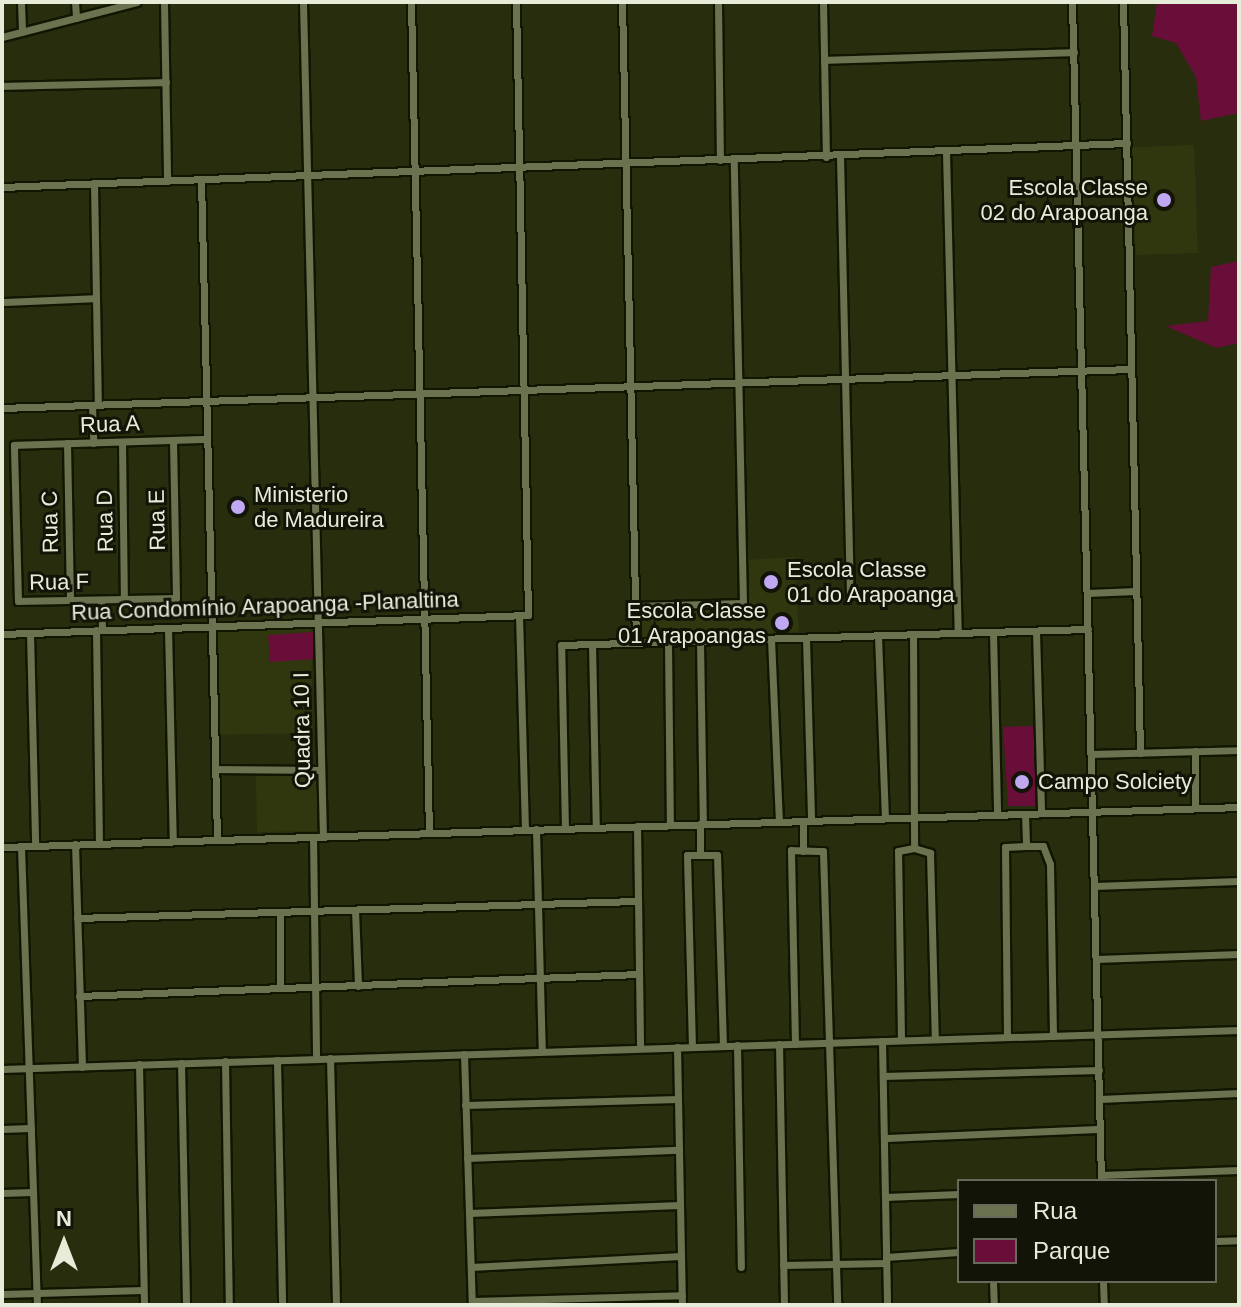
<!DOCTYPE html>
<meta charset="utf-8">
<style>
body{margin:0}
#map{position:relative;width:1241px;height:1307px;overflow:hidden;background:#282e0d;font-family:Helvetica,sans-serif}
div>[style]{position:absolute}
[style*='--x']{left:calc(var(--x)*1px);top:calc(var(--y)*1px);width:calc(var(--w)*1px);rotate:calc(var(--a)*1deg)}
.built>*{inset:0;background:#30370e;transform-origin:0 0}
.green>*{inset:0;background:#690d39;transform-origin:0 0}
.roads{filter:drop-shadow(2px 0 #111600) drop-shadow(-2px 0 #111600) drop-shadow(0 2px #111600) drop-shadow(0 -2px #111600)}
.street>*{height:7px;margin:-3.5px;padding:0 3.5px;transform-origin:3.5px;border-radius:3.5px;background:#6a7250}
.dots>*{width:22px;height:22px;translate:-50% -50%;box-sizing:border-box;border:4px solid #121407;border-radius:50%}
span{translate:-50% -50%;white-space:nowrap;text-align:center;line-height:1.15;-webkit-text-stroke:6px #121407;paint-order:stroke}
.poi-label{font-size:22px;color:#e7ecd9}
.right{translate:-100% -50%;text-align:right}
.left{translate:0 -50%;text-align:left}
.street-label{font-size:22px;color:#e7ecd9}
.frame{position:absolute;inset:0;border:4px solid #e7ecd9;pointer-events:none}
.legend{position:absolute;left:957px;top:1179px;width:260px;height:104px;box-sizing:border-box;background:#121407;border:2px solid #676a5b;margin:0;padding:10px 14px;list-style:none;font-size:24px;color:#e7ecd9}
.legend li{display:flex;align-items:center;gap:16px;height:40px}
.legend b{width:40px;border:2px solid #676a5b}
.north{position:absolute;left:24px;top:1203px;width:80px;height:80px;-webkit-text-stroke:6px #121407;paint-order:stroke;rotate:0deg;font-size:22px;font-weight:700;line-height:32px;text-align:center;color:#e7ecd9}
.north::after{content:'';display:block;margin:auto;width:28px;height:36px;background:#e7ecd9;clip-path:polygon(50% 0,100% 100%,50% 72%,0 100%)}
</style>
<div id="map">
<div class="built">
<i style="left:1194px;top:145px;width:108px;height:62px;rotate:88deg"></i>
<i style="clip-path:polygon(794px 557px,799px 632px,642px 638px,641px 608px,747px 604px,747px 560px)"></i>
<i style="left:311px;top:627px;width:106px;height:96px;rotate:89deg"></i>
<i style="left:319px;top:775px;width:56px;height:63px;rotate:89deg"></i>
</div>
<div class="green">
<i style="clip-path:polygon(1157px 2px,1239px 2px,1239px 113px,1201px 121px,1196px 77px,1176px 43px,1152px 36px)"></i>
<i style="clip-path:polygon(1239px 261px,1239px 343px,1216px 348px,1166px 326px,1208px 321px,1211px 267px)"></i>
<i style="left:313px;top:632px;width:27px;height:45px;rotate:86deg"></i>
<i style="clip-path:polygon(1036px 726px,1036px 806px,1008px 806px,1003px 727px)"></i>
</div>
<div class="roads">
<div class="street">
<i style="--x:21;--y:2;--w:30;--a:88"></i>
<i style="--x:75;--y:2;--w:16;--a:86"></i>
<i style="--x:164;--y:2;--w:179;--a:89"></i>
<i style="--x:303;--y:2;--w:834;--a:88.63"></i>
<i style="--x:411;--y:2;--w:831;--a:88.76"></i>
<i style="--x:622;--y:2;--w:641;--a:88.75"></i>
<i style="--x:718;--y:2;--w:158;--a:89.3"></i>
<i style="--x:823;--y:2;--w:155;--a:88.9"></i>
<i style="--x:1072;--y:2;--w:1179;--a:88.59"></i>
<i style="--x:1123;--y:2;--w:751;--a:88.7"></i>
<i style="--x:2;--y:37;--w:139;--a:-14.5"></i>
<i style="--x:824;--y:60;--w:250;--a:-1.8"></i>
<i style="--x:2;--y:86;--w:164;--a:-1.4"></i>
<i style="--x:946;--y:152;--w:481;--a:88.6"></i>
<i style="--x:840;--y:156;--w:439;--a:88.7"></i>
<i style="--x:201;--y:179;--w:661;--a:88.61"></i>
<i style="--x:94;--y:183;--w:222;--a:89"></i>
<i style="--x:2;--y:187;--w:1126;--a:-2.24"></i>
<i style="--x:2;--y:302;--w:94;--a:-2.4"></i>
<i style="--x:92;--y:405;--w:38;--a:88"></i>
<i style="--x:2;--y:408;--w:1130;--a:-1.98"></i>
<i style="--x:173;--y:440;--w:158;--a:88.9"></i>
<i style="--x:176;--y:598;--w:158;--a:178.9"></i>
<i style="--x:18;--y:601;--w:156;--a:-91.5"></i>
<i style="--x:14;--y:445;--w:193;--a:-1.8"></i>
<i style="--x:122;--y:442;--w:157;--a:89.3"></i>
<i style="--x:67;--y:443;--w:157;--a:88.9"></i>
<i style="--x:1087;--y:593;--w:49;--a:-2.3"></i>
<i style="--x:101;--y:600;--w:30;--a:88"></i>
<i style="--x:635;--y:606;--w:108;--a:-1.6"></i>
<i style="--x:743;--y:603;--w:443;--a:-91.2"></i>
<i style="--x:519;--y:615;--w:215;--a:88.4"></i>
<i style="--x:168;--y:628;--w:213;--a:88.7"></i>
<i style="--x:96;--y:630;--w:213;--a:89.2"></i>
<i style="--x:1036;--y:631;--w:182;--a:88.4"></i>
<i style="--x:993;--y:632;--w:183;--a:88.7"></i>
<i style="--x:30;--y:633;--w:212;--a:88.6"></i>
<i style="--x:2;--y:634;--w:526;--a:-2.07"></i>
<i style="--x:528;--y:615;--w:613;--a:-91.12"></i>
<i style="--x:913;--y:635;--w:213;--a:89.7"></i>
<i style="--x:878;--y:636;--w:182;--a:87.8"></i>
<i style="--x:806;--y:638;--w:183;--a:88.4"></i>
<i style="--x:771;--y:639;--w:183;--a:87.5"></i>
<i style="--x:700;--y:641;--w:183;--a:89.1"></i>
<i style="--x:668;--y:642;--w:183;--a:89.4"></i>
<i style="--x:592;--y:644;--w:184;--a:88.8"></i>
<i style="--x:1195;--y:751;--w:57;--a:90"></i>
<i style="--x:1091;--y:754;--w:148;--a:-1.5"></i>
<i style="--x:215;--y:769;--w:106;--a:0.5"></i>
<i style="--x:1025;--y:814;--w:32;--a:88"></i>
<i style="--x:803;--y:821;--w:30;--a:90"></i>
<i style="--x:700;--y:824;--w:31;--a:90"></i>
<i style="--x:637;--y:826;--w:222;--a:89.2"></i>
<i style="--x:536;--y:829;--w:222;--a:88.5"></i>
<i style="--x:565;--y:829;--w:184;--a:-91.2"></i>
<i style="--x:561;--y:645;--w:527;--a:-1.74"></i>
<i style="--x:313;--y:837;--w:221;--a:89.2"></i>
<i style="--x:75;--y:844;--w:223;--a:88.2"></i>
<i style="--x:2;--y:847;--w:1238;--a:-1.85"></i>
<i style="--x:21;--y:847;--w:458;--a:88"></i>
<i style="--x:1094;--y:886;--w:145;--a:-2"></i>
<i style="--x:355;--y:910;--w:76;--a:87.7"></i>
<i style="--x:280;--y:913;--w:75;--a:90"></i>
<i style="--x:77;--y:918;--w:561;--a:-1.74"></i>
<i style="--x:1096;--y:959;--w:143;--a:-2"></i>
<i style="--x:79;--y:996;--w:560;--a:-2.25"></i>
<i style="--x:1007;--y:1037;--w:190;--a:-90.6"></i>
<i style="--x:1005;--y:847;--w:21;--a:-3"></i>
<i style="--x:1026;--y:846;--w:17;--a:0"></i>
<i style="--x:1043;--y:846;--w:19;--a:69"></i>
<i style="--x:1050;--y:864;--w:172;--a:89"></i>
<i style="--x:901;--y:1040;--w:189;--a:-90.9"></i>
<i style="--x:898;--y:851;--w:16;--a:-11"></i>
<i style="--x:914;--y:848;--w:17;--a:17"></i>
<i style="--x:930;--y:853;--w:186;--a:88.5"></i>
<i style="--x:882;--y:1041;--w:264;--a:88.9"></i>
<i style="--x:779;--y:1044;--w:261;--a:88.9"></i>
<i style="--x:795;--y:1044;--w:194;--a:-91.2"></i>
<i style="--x:791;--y:850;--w:32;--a:2"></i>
<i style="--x:823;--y:851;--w:454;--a:88.2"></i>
<i style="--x:737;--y:1045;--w:222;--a:89"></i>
<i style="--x:677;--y:1047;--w:258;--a:88.9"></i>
<i style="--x:692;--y:1047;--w:192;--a:-91.5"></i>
<i style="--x:687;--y:855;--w:30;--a:0"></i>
<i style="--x:717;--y:855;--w:191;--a:88.2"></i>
<i style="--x:464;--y:1054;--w:251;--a:88.2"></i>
<i style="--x:330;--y:1058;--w:247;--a:88.6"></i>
<i style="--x:277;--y:1060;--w:245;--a:88.8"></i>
<i style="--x:225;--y:1061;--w:244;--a:89.1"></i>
<i style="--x:181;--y:1063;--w:242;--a:88.8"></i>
<i style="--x:139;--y:1064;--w:241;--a:88.8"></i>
<i style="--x:2;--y:1069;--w:1238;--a:-1.81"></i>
<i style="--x:883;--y:1076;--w:216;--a:-1.6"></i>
<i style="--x:1099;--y:1099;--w:140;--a:-2.5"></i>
<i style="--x:465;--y:1105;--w:213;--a:-1.6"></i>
<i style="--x:2;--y:1129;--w:29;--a:-2"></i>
<i style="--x:884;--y:1138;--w:216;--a:-2.4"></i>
<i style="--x:467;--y:1158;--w:212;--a:-2.2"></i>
<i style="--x:1101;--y:1175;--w:138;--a:-2.1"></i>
<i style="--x:2;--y:1193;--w:31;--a:-2"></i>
<i style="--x:885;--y:1197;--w:74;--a:-2.3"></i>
<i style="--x:469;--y:1213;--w:211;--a:-2.2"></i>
<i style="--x:1215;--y:1241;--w:24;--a:-2"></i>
<i style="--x:886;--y:1257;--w:73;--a:-3.9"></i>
<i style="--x:783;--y:1265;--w:103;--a:-1.1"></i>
<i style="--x:471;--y:1267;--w:210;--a:-3"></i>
<i style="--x:993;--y:1281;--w:24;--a:88"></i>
<i style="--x:1103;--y:1281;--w:24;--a:88"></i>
<i style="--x:2;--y:1294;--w:141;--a:-1.6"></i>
<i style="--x:472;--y:1301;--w:210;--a:-1.6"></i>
</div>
</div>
<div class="dots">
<i style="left:1164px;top:200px;background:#c0a8f3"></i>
<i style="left:238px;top:507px;background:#c0a8f3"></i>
<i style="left:771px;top:582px;background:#c0a8f3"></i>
<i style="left:782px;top:623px;background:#c0a8f3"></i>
<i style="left:1022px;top:782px;background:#c0a8f3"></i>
</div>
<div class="poi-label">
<span class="right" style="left:1148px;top:200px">Escola Classe<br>02 do Arapoanga</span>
<span class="left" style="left:254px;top:507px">Ministerio<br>de Madureira</span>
<span class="left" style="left:787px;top:582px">Escola Classe<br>01 do Arapoanga</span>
<span class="right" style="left:766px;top:623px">Escola Classe<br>01 Arapoangas</span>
<span class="left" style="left:1038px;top:782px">Campo Solciety</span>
</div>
<div class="street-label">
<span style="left:110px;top:424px;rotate:-2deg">Rua A</span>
<span style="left:157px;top:520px;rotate:-91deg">Rua E</span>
<span style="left:105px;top:521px;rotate:-91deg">Rua D</span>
<span style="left:50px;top:522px;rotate:-91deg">Rua C</span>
<span style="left:59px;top:582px;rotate:-1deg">Rua F</span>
<span style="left:265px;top:606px;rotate:-2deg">Rua Condomínio Arapoanga -Planaltina</span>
<span style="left:302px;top:730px;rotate:-91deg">Quadra 10 I</span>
</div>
<div class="frame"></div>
<ul class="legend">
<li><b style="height:10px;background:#6a7250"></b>Rua</li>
<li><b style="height:22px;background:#690d39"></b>Parque</li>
</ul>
<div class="north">N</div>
</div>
